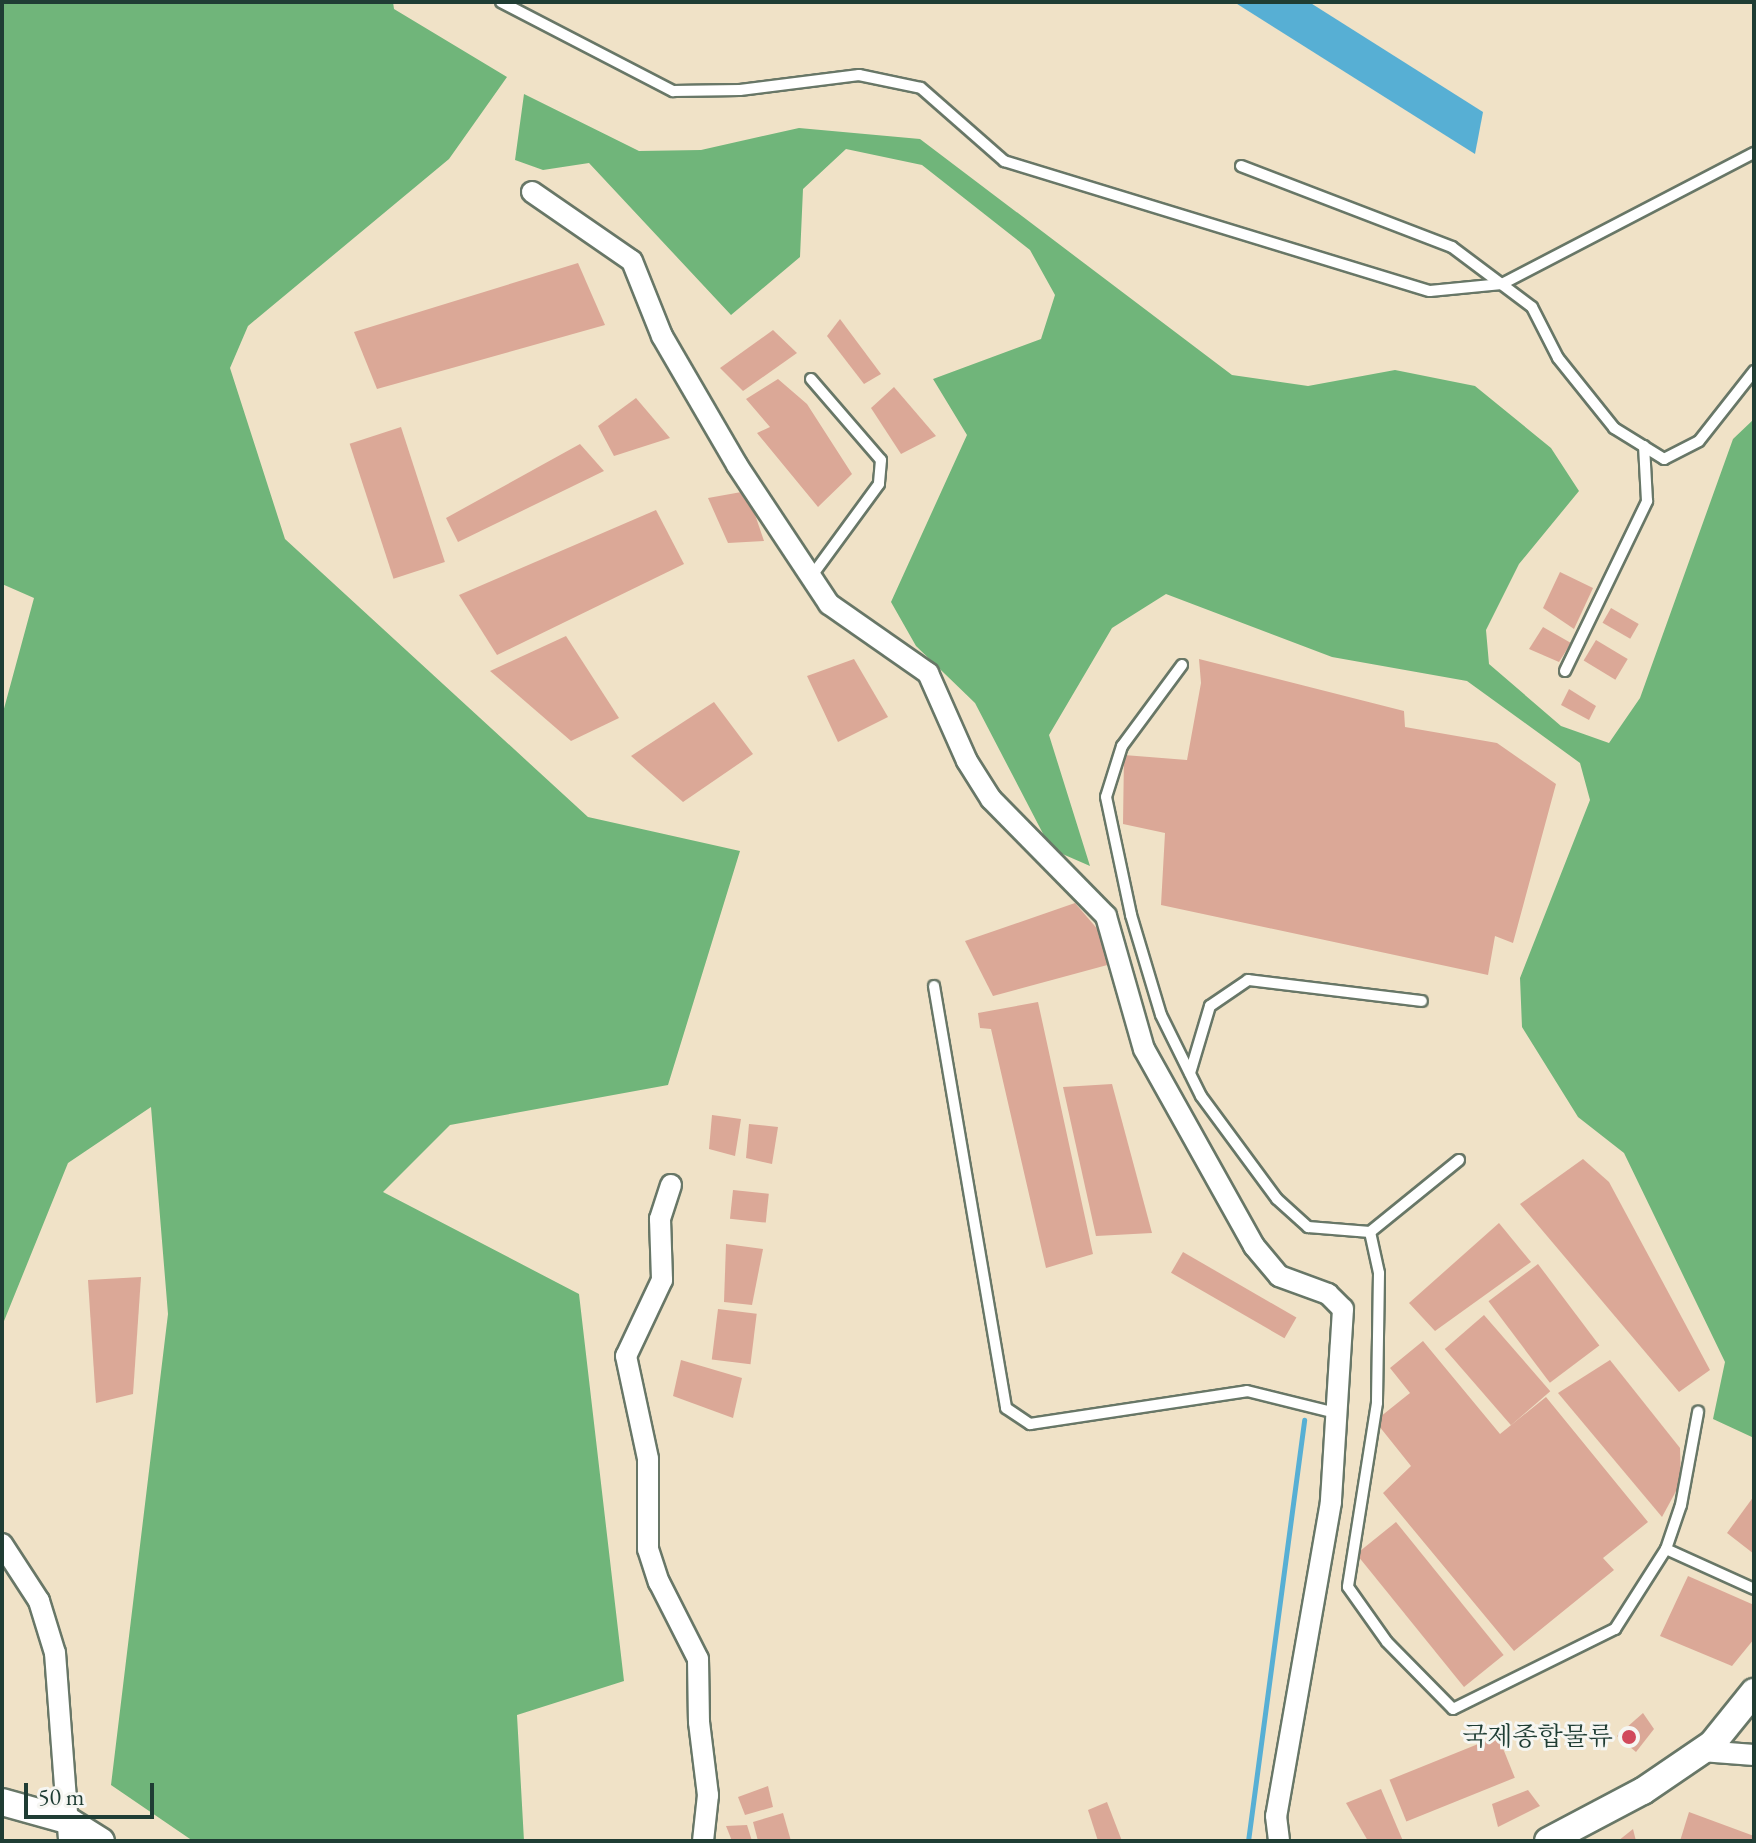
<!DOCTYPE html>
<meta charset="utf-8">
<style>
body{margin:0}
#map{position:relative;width:1756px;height:1843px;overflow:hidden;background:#f0e2c7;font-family:"EB Garamond","Noto Serif KR",serif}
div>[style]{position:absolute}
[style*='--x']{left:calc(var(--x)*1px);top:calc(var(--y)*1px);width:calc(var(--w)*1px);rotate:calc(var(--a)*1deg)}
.forest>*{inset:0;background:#70b57a}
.water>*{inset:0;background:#57afd4}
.stream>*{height:5px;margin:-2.5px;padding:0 2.5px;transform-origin:2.5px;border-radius:2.5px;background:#57afd4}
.building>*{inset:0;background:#dba897;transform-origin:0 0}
.roads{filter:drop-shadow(2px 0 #687767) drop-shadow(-2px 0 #687767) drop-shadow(0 2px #687767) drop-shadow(0 -2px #687767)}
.service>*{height:10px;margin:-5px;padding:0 5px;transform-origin:5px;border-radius:5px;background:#fff}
.minor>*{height:20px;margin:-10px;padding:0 10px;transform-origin:10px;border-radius:10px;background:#fff}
.tertiary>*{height:26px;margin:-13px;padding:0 13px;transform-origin:13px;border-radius:13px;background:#fff}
.dots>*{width:22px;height:22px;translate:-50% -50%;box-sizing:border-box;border:4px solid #f6f6f2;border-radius:50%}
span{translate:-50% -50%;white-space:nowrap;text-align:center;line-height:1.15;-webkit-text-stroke:6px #f6f6f2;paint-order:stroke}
.poi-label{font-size:26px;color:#1f3d34}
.right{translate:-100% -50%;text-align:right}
.frame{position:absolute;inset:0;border:4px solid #1f3d34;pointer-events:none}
.scale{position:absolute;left:24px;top:1783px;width:130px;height:36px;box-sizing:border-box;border:4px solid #1f3d34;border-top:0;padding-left:10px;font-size:24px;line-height:28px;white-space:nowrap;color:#1f3d34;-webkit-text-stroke:6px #f6f6f2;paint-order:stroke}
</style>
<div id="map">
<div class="forest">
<i style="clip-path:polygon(2px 2px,393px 2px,394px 9px,507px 77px,449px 159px,248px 326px,230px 368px,285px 539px,588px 817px,740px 851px,668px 1085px,450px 1125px,383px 1192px,579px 1294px,624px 1681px,517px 1715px,524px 1841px,193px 1841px,111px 1785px,168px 1314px,151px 1107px,68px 1163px,2px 1326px,2px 716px,34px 598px,2px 584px)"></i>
<i style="clip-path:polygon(524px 94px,639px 151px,701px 150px,799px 128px,920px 139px,1232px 375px,1308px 386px,1395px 370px,1475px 386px,1551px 448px,1579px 491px,1519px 564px,1486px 630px,1489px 664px,1561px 726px,1609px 743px,1640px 698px,1733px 439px,1754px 419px,1754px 1438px,1713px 1419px,1725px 1362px,1624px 1153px,1578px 1117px,1522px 1027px,1520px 978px,1590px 800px,1580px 763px,1467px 681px,1332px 657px,1166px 594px,1112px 628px,1049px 735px,1090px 866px,1051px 849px,975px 703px,916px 646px,891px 602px,967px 435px,933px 379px,1041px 339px,1055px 295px,1030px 250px,922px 165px,846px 149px,803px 189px,800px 257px,731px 315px,589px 163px,543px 170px,515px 160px)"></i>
</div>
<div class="water">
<i style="clip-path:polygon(1234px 2px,1309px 2px,1483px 112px,1475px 154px)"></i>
</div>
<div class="stream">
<i style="--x:1248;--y:1841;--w:425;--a:-82.4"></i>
</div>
<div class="building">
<i style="clip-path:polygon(578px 263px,605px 325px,377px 389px,354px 332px)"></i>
<i style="clip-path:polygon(840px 319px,881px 374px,864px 384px,827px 336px)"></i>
<i style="clip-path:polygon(773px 330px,797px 353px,743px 391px,720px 368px)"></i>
<i style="clip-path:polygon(778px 379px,807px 404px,852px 474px,818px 507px,757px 433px,770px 427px,746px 399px)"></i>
<i style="clip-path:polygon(894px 387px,936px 436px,901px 454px,871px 408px)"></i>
<i style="clip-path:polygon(636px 398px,670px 438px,614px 456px,598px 426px)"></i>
<i style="left:401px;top:427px;width:142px;height:54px;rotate:72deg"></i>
<i style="clip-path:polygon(580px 444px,604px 471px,458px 542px,446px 518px)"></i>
<i style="clip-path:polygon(747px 491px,764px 541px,728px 543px,708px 498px)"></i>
<i style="clip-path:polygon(656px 510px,684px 564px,497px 655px,459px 595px)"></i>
<i style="clip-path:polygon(1560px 572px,1593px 588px,1574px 629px,1543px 608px)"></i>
<i style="left:1611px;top:608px;width:32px;height:17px;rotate:30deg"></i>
<i style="clip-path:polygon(1543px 627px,1571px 643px,1559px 662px,1529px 649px)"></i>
<i style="clip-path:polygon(566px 636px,619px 718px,571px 741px,490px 671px)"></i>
<i style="left:1596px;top:640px;width:37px;height:24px;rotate:31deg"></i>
<i style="clip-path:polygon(854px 659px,888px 717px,838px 742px,807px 676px)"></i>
<i style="clip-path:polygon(1199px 659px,1404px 711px,1405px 727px,1497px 743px,1556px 784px,1513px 943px,1495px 936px,1488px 975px,1161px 905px,1165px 833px,1123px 824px,1124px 755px,1187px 760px,1201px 683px)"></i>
<i style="clip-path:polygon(1569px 689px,1596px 706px,1589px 720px,1561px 705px)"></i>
<i style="clip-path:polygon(714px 702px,753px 754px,683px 802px,631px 756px)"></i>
<i style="clip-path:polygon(1075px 903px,1100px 932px,1111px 964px,993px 996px,965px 941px)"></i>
<i style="clip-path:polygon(1038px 1002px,1093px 1254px,1046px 1268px,991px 1029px,980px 1028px,978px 1013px)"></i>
<i style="clip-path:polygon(1112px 1084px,1152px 1233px,1096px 1236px,1063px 1087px)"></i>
<i style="clip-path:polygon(712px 1115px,741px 1119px,735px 1156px,709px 1149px)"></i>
<i style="clip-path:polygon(749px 1124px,778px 1127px,772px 1164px,746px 1158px)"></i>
<i style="clip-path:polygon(1583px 1159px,1609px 1182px,1710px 1370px,1679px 1392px,1520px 1204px)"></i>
<i style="left:733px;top:1190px;width:36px;height:29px;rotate:6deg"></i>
<i style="clip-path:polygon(1499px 1223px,1531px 1262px,1435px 1331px,1409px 1303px)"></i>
<i style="clip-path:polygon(726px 1244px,763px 1249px,752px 1305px,724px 1302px)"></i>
<i style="left:1183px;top:1252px;width:131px;height:24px;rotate:30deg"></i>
<i style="left:1538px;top:1264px;width:102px;height:62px;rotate:53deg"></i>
<i style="clip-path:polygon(141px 1277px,133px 1394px,96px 1403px,88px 1280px)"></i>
<i style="left:718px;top:1309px;width:39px;height:51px;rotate:7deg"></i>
<i style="left:1484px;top:1315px;width:101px;height:52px;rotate:49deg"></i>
<i style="clip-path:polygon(1423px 1341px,1500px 1434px,1546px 1397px,1648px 1522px,1603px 1558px,1614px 1570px,1514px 1651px,1383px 1493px,1411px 1466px,1375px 1421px,1410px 1393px,1390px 1368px)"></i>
<i style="clip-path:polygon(681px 1360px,742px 1378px,733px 1418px,673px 1396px)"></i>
<i style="clip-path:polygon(1610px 1360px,1680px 1448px,1681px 1482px,1662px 1517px,1558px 1393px)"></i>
<i style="clip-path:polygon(1754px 1496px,1754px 1554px,1727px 1533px)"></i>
<i style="left:1396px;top:1522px;width:171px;height:51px;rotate:51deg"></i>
<i style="clip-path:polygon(1688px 1576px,1754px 1605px,1754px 1639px,1732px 1666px,1660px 1636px)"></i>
<i style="clip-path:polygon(1643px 1713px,1654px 1729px,1636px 1752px,1617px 1736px)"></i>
<i style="left:1498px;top:1736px;width:45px;height:117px;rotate:68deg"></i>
<i style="clip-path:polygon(768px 1786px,773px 1807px,745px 1815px,738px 1797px)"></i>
<i style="clip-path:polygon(1381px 1789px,1403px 1841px,1368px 1841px,1346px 1803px)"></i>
<i style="clip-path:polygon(1528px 1790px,1540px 1806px,1498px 1827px,1492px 1804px)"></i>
<i style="clip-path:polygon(1107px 1802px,1122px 1841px,1098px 1841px,1088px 1810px)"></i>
<i style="clip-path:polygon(1689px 1812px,1754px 1836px,1754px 1841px,1680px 1841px)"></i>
<i style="clip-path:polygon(783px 1813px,791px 1841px,758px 1841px,753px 1822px)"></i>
<i style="clip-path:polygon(747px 1825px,752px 1841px,732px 1841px,726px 1826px)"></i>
<i style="clip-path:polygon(1633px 1829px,1636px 1841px,1618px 1841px)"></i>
</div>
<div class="roads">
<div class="service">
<i style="--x:501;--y:2;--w:194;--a:27.4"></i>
<i style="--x:673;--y:91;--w:67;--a:-0.9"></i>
<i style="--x:740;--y:90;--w:120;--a:-7.2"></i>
<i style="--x:859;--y:75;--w:63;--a:11.8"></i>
<i style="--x:921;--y:88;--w:111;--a:41.3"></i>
<i style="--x:1004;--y:161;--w:445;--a:17"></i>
<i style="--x:1430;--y:291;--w:72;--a:-5.6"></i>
<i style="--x:1502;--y:284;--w:284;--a:-27.5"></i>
<i style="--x:1241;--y:166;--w:226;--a:21"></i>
<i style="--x:1452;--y:247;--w:100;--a:36.9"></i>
<i style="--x:1532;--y:307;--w:57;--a:63"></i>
<i style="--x:1558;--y:358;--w:90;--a:51.3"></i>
<i style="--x:1614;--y:428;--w:59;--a:31.8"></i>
<i style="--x:1664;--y:459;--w:39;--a:-27"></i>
<i style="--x:1699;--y:441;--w:89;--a:-51.8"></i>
<i style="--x:811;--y:379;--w:107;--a:49.2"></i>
<i style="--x:881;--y:460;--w:24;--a:95"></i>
<i style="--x:879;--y:484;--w:115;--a:126.2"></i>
<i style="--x:1182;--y:665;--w:101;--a:126.5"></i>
<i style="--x:1122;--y:746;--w:53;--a:107.4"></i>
<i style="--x:1106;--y:797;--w:121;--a:78"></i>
<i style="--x:1131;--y:915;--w:104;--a:73.3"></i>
<i style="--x:1161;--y:1015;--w:90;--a:63.7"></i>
<i style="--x:1201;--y:1096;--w:128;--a:53.6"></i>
<i style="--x:1277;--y:1199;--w:42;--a:42.1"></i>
<i style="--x:1308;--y:1227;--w:62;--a:4.6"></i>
<i style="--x:1565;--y:671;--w:189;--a:-64.2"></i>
<i style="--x:1647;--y:501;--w:55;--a:-93.1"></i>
<i style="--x:934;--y:986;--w:428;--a:80.3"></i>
<i style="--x:1006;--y:1408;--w:29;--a:34"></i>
<i style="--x:1030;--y:1424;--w:219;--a:-8.6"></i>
<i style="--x:1247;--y:1391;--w:92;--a:13.9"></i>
<i style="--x:1190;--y:1073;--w:70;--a:-73.4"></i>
<i style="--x:1210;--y:1006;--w:46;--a:-34.4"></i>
<i style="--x:1248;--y:980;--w:175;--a:6.9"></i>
<i style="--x:1459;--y:1160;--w:114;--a:141"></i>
<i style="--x:1370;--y:1232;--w:42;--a:77.6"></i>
<i style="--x:1379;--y:1273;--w:130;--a:90.9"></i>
<i style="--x:1377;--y:1403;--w:186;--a:99"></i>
<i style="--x:1348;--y:1587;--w:67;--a:54.7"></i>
<i style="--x:1387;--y:1642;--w:94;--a:45.4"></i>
<i style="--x:1453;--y:1709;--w:181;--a:-26.3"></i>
<i style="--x:1615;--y:1629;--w:95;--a:-57.5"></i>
<i style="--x:1666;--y:1549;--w:97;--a:24.4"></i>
<i style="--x:1666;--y:1549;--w:46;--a:-71.2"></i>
<i style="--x:1681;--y:1505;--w:95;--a:-79.6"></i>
</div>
<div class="minor">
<i style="--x:532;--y:192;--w:121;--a:34.6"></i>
<i style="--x:632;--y:261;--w:81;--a:68.2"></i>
<i style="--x:662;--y:336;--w:149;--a:59.8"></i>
<i style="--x:737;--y:465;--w:167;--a:56.5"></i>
<i style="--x:829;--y:604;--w:121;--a:34.9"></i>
<i style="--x:928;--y:673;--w:96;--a:66.1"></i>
<i style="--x:967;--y:761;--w:45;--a:57.7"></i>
<i style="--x:991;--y:799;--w:164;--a:45.5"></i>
<i style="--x:1106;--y:916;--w:138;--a:74.1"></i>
<i style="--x:1144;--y:1049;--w:226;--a:60.8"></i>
<i style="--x:1254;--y:1246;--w:39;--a:50"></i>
<i style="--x:1279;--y:1276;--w:52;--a:20.2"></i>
<i style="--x:1328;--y:1294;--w:21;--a:45"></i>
<i style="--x:1343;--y:1309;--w:193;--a:93.6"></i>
<i style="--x:1331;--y:1502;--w:319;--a:99.9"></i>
<i style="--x:1276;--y:1816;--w:25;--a:83"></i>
<i style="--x:671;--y:1185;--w:36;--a:108"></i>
<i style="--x:660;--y:1219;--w:61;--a:88.1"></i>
<i style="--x:662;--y:1280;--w:84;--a:115.3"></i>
<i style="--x:626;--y:1356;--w:105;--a:77.9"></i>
<i style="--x:648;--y:1459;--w:90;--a:90"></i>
<i style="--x:648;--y:1549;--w:35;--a:72"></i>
<i style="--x:659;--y:1582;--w:86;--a:63.1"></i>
<i style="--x:698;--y:1659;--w:63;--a:89.1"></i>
<i style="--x:699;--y:1722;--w:74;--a:83"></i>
<i style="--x:708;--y:1795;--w:46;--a:96.2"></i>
<i style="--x:2;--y:1544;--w:68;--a:57"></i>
<i style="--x:39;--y:1601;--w:54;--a:72.9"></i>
<i style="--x:55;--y:1653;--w:189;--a:85.7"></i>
<i style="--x:1702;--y:1751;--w:52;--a:4.4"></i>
</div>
<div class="tertiary">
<i style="--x:2;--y:1802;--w:67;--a:15.5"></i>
<i style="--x:67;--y:1820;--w:40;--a:32"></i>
<i style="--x:1548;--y:1841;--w:107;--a:-27.8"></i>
<i style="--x:1643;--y:1791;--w:83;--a:-34.3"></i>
<i style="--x:1712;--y:1744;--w:67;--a:-51.1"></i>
</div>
</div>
<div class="dots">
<i style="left:1629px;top:1737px;background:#d1495b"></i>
</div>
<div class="poi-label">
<span class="right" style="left:1613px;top:1737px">국제종합물류</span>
</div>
<div class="frame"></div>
<div class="scale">50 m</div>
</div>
